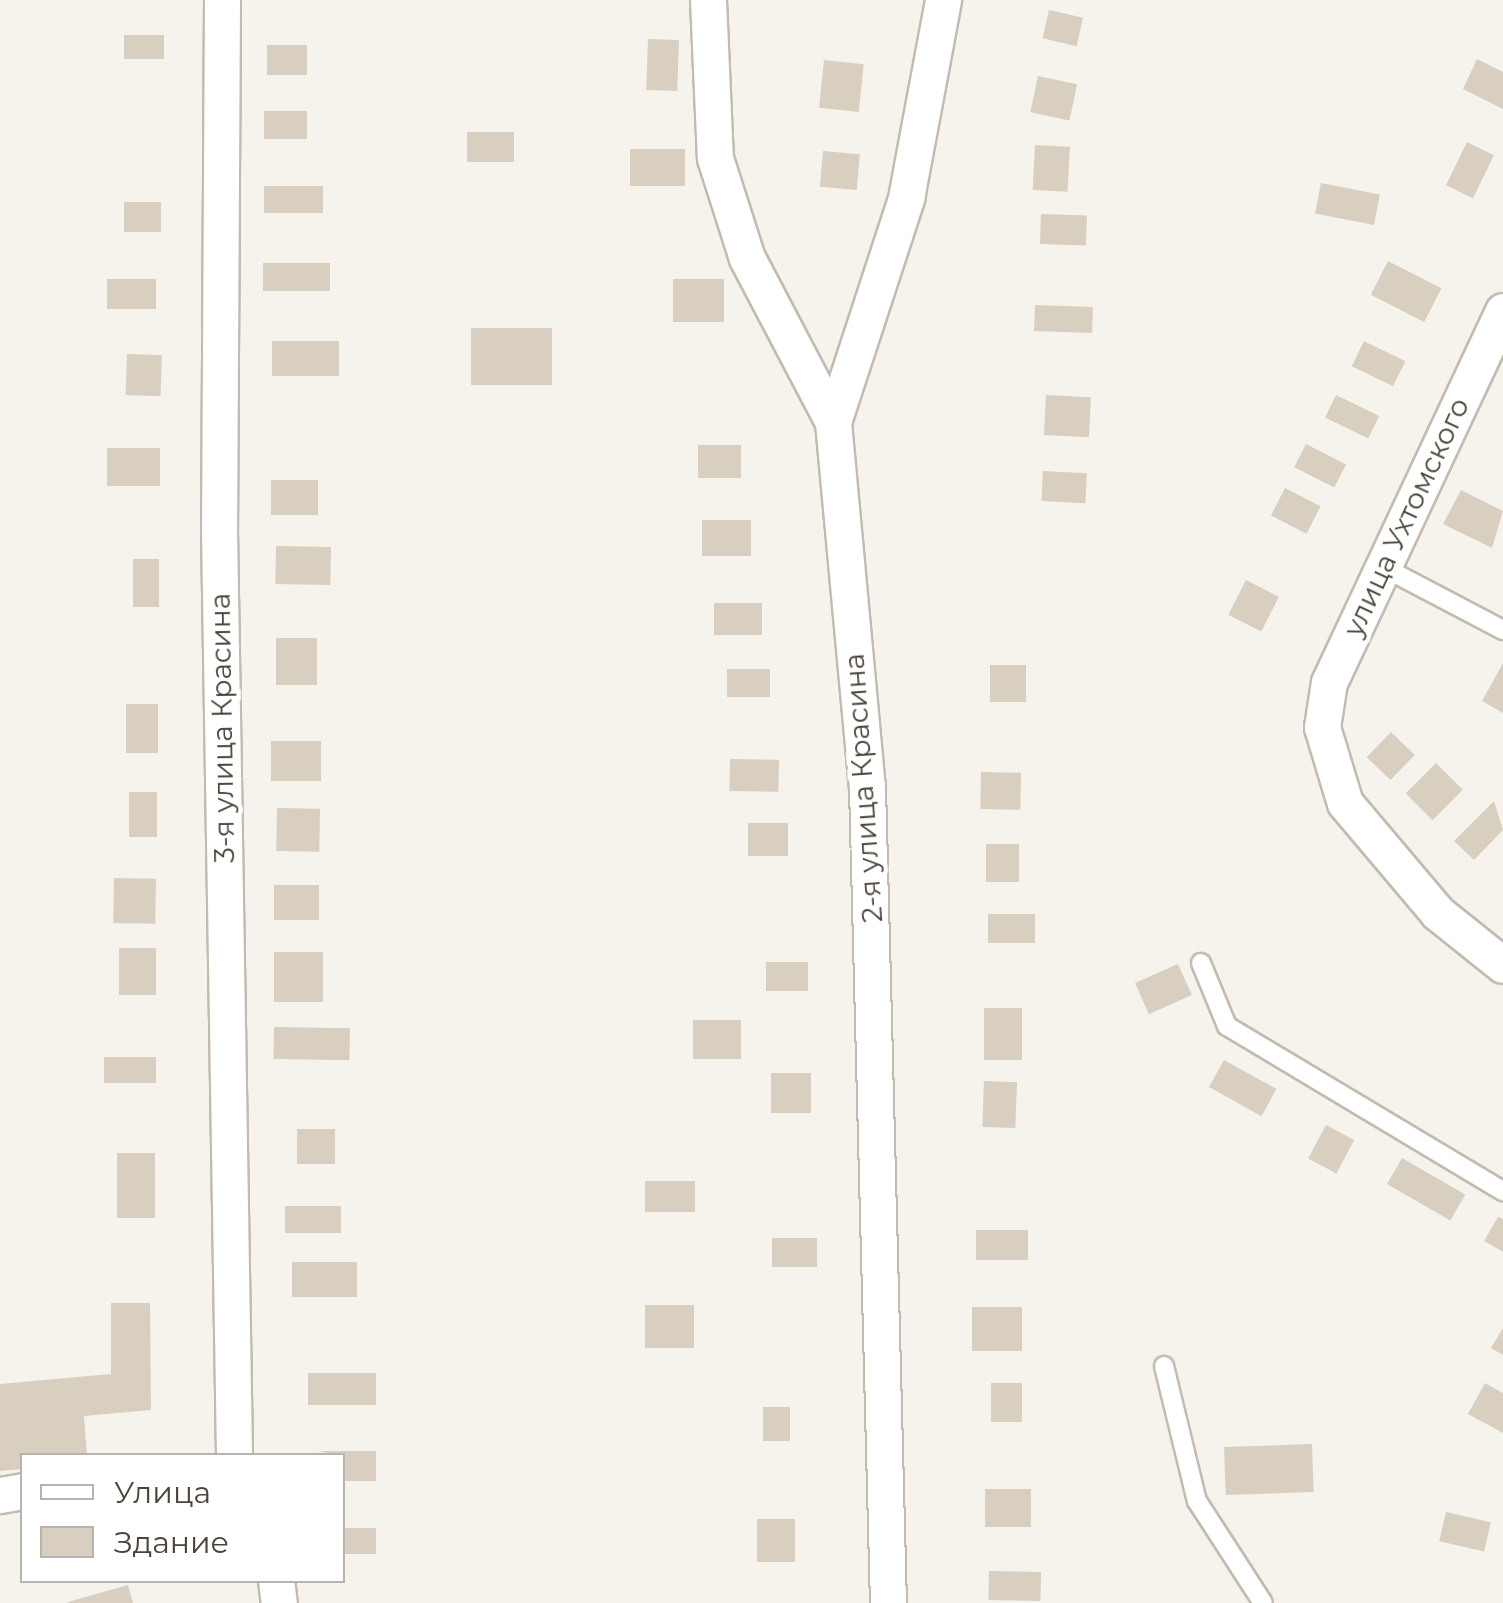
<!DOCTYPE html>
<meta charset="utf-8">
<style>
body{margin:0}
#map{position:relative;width:1503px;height:1603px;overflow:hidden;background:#f6f3ec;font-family:Montserrat,sans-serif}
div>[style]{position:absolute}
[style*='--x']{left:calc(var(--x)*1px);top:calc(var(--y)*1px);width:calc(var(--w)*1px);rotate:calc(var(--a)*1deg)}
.building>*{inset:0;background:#d8cfc1;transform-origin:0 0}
.roads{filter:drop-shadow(2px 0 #c2bbae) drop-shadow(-2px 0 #c2bbae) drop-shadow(0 2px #c2bbae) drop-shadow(0 -2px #c2bbae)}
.lane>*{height:18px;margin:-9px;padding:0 9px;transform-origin:9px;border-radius:9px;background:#fff}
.street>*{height:35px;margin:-17.5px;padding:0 17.5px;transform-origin:17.5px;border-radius:17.5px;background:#fff}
span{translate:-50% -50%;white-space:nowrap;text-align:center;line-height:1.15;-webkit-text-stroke:9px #fff;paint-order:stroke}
.street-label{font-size:28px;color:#4b4439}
.legend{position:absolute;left:20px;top:1453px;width:325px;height:130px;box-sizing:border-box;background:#fff;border:2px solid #b7b4b0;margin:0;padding:12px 18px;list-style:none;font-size:30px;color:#4b4439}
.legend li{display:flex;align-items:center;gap:20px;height:50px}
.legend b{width:50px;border:2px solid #b7b4b0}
</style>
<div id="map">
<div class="building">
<i style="left:1049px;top:10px;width:35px;height:29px;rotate:13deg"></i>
<i style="left:124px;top:35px;width:40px;height:24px"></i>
<i style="left:648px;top:39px;width:31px;height:51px;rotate:2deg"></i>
<i style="left:267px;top:45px;width:40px;height:30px"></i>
<i style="clip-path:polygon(1477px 59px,1503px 72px,1503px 109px,1463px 89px)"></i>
<i style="left:824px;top:60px;width:40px;height:48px;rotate:6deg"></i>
<i style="left:1038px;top:76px;width:40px;height:37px;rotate:12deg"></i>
<i style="left:264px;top:111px;width:43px;height:28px"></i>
<i style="left:467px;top:132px;width:47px;height:30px"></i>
<i style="left:1467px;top:142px;width:30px;height:48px;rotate:26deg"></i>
<i style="left:1035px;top:145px;width:35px;height:45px;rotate:3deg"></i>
<i style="left:630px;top:149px;width:55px;height:37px"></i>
<i style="left:823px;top:151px;width:37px;height:36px;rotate:5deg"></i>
<i style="left:1321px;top:183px;width:60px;height:31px;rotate:11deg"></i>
<i style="left:264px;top:186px;width:59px;height:27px"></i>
<i style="left:124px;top:202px;width:37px;height:30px"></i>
<i style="left:1041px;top:214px;width:46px;height:30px;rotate:2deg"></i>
<i style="left:1388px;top:261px;width:60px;height:38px;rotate:27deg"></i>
<i style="left:263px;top:263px;width:67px;height:28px"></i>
<i style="left:107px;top:279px;width:49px;height:30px"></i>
<i style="left:673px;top:279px;width:51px;height:43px"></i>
<i style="left:1035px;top:305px;width:58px;height:26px;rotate:2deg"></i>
<i style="left:471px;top:328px;width:81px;height:57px"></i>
<i style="left:272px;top:341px;width:67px;height:35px"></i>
<i style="left:1364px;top:341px;width:46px;height:28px;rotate:26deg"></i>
<i style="left:127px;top:354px;width:35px;height:41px;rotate:2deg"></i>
<i style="left:1046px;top:395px;width:45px;height:40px;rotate:3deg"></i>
<i style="left:1336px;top:395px;width:48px;height:25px;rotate:26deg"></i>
<i style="left:1306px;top:444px;width:45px;height:26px;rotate:27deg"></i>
<i style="left:698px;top:445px;width:43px;height:33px"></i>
<i style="left:107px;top:448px;width:53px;height:38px"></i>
<i style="left:1043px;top:471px;width:44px;height:30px;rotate:3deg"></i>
<i style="left:271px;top:480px;width:47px;height:35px"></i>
<i style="left:1285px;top:488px;width:40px;height:31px;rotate:27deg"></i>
<i style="clip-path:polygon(1461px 490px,1503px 511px,1492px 548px,1443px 524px)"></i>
<i style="left:702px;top:520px;width:49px;height:36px"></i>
<i style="left:276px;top:546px;width:55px;height:38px;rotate:1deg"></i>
<i style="left:133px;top:559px;width:26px;height:48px"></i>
<i style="left:1246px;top:580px;width:37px;height:39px;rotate:27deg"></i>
<i style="left:714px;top:603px;width:48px;height:32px"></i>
<i style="left:276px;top:638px;width:41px;height:47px"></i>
<i style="clip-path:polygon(1503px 663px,1503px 713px,1482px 701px)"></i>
<i style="left:990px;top:665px;width:36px;height:37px"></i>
<i style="left:727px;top:669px;width:43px;height:28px"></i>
<i style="left:126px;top:704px;width:32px;height:49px"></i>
<i style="left:1391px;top:732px;width:33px;height:35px;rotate:44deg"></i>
<i style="left:271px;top:741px;width:50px;height:40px"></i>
<i style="left:730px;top:759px;width:49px;height:32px;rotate:1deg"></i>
<i style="left:1436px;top:763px;width:38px;height:43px;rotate:45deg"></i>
<i style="left:981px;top:772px;width:40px;height:37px;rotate:1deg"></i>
<i style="left:129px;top:792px;width:28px;height:45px"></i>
<i style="clip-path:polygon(1494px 801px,1503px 830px,1474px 860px,1454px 841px)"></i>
<i style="left:277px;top:808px;width:43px;height:43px;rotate:1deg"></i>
<i style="left:748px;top:823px;width:40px;height:33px"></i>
<i style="left:986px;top:844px;width:33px;height:38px"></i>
<i style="left:114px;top:878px;width:42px;height:45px;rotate:1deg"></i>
<i style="left:274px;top:885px;width:45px;height:35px"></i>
<i style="left:988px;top:914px;width:47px;height:29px"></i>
<i style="left:119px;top:948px;width:37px;height:47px"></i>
<i style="left:274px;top:952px;width:49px;height:50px"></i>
<i style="left:766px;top:962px;width:42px;height:29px"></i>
<i style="left:1178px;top:964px;width:34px;height:47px;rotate:66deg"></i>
<i style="left:984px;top:1008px;width:38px;height:52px"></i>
<i style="left:693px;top:1020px;width:48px;height:39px"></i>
<i style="left:274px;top:1027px;width:76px;height:32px;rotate:1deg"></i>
<i style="left:104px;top:1057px;width:52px;height:26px"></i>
<i style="left:1224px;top:1060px;width:60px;height:31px;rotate:29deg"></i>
<i style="left:771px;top:1073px;width:40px;height:40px"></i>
<i style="left:984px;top:1081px;width:33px;height:46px;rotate:2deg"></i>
<i style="left:1326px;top:1125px;width:32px;height:38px;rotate:28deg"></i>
<i style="left:297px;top:1129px;width:38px;height:35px"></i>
<i style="left:117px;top:1153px;width:38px;height:65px"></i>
<i style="left:1402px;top:1158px;width:73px;height:30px;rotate:30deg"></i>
<i style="left:645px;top:1181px;width:50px;height:31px"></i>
<i style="left:285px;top:1206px;width:56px;height:27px"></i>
<i style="clip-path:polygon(1498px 1217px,1503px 1219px,1503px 1252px,1484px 1241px)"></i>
<i style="left:976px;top:1230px;width:52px;height:30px"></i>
<i style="left:772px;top:1238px;width:45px;height:29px"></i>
<i style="left:292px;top:1262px;width:65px;height:35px"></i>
<i style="clip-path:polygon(111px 1303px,150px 1303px,151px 1410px,84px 1416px,87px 1456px,22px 1456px,22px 1469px,0 1471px,0 1384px,111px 1374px)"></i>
<i style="left:645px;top:1305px;width:49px;height:43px"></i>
<i style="left:972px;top:1307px;width:50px;height:44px"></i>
<i style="clip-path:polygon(1503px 1328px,1503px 1355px,1491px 1348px)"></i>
<i style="left:308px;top:1373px;width:68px;height:32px"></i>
<i style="left:991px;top:1383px;width:31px;height:39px"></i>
<i style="clip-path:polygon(1485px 1383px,1503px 1393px,1503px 1433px,1468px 1414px)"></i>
<i style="left:763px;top:1407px;width:27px;height:34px"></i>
<i style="left:1312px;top:1444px;width:48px;height:88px;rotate:88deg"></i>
<i style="clip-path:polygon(318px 1451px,376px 1451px,376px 1481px,342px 1481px,342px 1456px)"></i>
<i style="left:985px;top:1489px;width:46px;height:38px"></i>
<i style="left:1446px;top:1512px;width:46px;height:30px;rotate:13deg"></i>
<i style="left:757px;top:1519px;width:38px;height:43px"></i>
<i style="left:342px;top:1528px;width:34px;height:26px"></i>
<i style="left:989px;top:1571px;width:52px;height:29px;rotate:1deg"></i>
<i style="clip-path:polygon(128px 1585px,133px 1603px,68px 1603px,68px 1602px)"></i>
</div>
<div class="roads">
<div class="lane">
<i style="--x:1383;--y:567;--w:136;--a:27.7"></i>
<i style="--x:1201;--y:963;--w:68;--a:67.6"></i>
<i style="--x:1227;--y:1026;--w:322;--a:30.9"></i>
<i style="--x:1164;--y:1366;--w:139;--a:76.3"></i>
<i style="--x:1197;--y:1501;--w:121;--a:57.1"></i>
</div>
<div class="street">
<i style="--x:222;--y:0;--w:530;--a:90.32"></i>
<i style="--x:219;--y:530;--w:926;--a:89.07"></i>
<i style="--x:708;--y:0;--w:158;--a:87.5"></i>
<i style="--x:715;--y:158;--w:105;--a:72.3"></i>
<i style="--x:747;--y:258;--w:185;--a:62.3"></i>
<i style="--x:833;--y:422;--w:366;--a:84.7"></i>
<i style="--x:867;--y:786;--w:817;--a:88.53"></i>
<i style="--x:1503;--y:311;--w:410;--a:115.1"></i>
<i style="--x:1329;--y:682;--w:46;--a:98.8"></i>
<i style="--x:1322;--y:727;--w:79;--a:73.2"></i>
<i style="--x:1345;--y:803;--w:144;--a:49.8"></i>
<i style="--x:1438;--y:913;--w:83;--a:38.7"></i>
<i style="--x:833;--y:422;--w:236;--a:-71.9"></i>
<i style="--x:906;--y:198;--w:201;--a:-79.4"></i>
<i style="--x:0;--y:1495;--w:22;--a:-10"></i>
<i style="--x:276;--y:1580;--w:23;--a:83"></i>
</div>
</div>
<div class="street-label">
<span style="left:1406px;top:517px;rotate:-65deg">улица Ухтомского</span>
<span style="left:222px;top:728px;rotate:-91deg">3-я улица Красина</span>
<span style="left:863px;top:788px;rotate:-94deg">2-я улица Красина</span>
</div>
<ul class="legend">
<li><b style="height:12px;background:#fff"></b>Улица</li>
<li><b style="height:28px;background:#d8cfc1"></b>Здание</li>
</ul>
</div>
